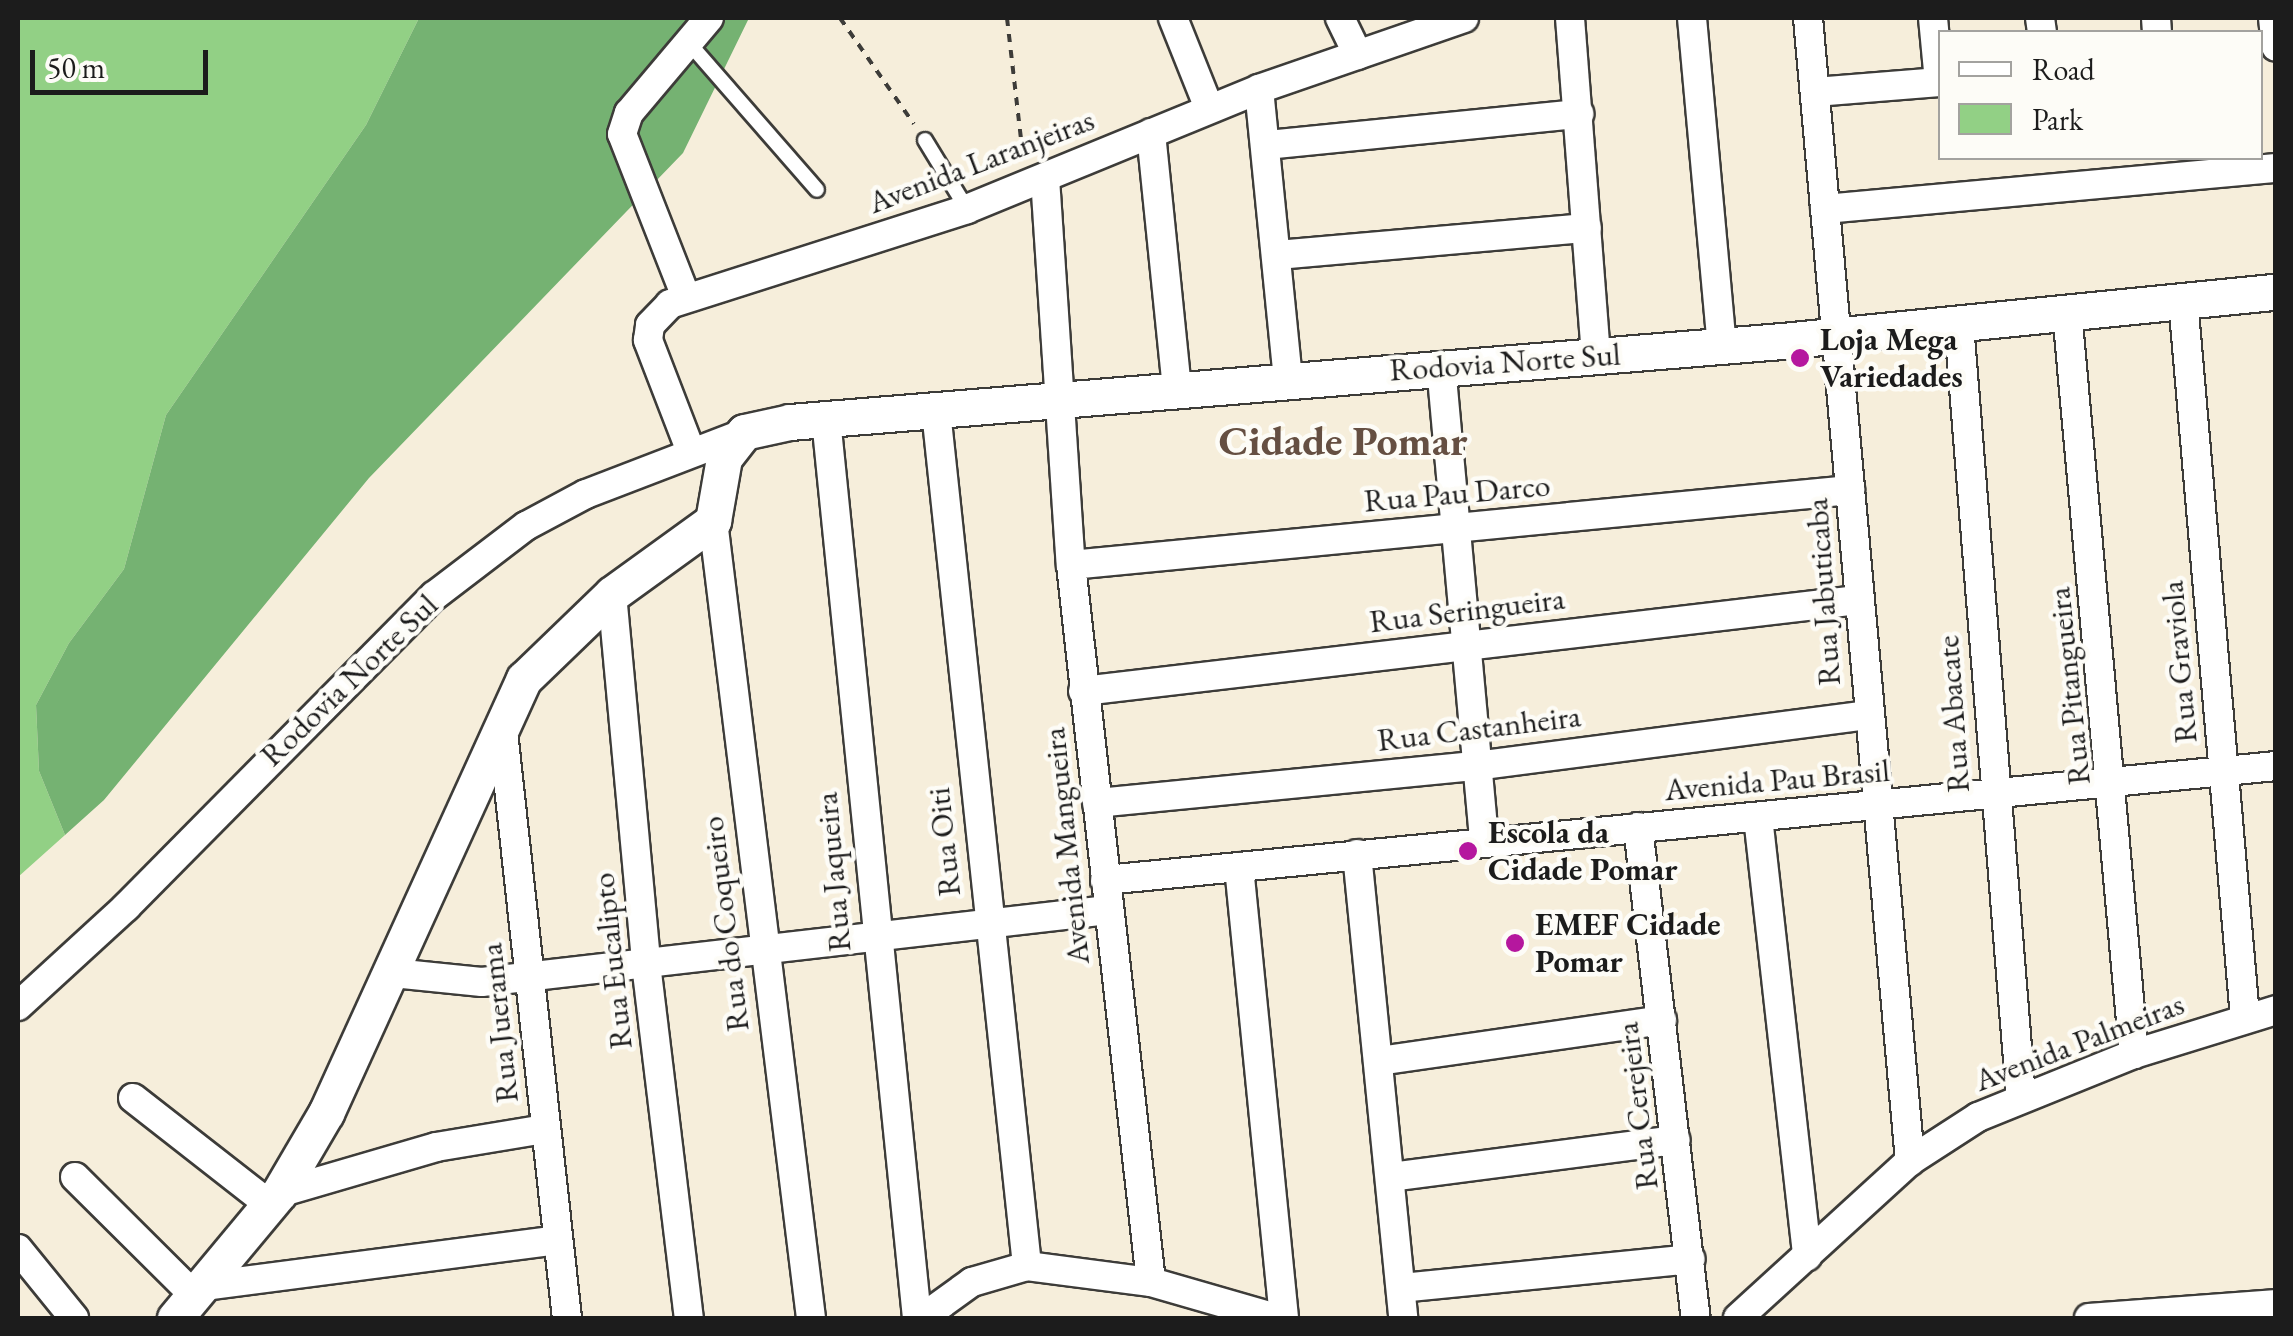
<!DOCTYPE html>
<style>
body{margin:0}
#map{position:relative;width:2293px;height:1336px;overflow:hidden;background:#f6eedb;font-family:"EB Garamond",serif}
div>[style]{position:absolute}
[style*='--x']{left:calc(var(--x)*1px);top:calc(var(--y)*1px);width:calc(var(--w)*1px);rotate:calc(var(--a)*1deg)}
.green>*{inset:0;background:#92d085}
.forest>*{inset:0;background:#75b272}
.path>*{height:4px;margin-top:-2px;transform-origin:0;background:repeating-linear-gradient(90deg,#3d3c39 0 8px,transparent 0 16px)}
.roads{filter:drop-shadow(2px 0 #3d3c39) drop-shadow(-2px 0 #3d3c39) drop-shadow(0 2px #3d3c39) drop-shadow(0 -2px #3d3c39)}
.service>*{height:14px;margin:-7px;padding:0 7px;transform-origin:7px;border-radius:7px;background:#fff}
.minor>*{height:28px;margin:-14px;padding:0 14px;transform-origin:14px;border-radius:14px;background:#fff}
.tertiary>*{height:35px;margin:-17.5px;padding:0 17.5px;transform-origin:17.5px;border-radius:17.5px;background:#fff}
.dots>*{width:28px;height:28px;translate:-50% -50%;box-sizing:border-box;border:5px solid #fdfcf7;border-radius:50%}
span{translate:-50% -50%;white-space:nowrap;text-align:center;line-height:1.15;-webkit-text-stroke:9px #fdfcf7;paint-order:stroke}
.street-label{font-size:32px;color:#1c1c1c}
.poi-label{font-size:32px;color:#1c1c1c;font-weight:700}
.left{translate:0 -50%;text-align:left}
.district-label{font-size:42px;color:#654f42;font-weight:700}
.frame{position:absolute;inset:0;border:20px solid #1c1c1c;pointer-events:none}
.legend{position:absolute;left:1938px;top:30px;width:325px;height:130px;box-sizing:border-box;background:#fdfcf7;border:2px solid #a3a29f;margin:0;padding:12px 18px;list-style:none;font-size:30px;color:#1c1c1c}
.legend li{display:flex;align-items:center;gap:20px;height:50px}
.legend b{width:50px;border:2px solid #a3a29f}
.scale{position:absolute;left:30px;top:50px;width:178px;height:45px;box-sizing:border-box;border:5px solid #1c1c1c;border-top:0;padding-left:12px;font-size:30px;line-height:35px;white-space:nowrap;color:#1c1c1c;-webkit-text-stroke:8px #fdfcf7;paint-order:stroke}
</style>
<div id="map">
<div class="green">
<i style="clip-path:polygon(18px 18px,419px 18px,366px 125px,166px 415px,124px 569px,69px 643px,36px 705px,39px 771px,65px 835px,18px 877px)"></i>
</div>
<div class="forest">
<i style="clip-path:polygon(419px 18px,749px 18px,683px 153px,369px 478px,104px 800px,65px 835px,39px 771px,36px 705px,69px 643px,124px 569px,166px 415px,366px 125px)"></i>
</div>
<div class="path">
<i style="--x:840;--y:18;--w:129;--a:55.1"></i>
<i style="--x:1007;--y:18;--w:140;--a:83.4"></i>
</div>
<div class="roads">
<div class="service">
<i style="--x:688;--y:42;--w:196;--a:48.9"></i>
<i style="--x:925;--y:140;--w:81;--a:58.7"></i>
</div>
<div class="minor">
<i style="--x:1173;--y:18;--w:97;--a:68.2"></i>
<i style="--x:1340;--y:18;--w:41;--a:64.1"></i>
<i style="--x:1570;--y:18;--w:338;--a:85.6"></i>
<i style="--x:1692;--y:18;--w:329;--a:84.8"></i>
<i style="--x:1808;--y:18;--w:1148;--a:84.9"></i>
<i style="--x:1933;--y:18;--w:64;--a:84.6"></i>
<i style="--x:2040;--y:18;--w:14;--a:82"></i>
<i style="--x:2156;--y:18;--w:14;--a:86"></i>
<i style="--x:2273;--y:18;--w:29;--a:84"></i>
<i style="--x:1259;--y:89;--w:291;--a:84.3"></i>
<i style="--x:1815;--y:92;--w:125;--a:-4.6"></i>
<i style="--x:1151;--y:133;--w:256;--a:84.2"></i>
<i style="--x:1267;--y:145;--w:314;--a:-5.7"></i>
<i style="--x:1045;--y:178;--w:388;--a:86.2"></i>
<i style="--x:1071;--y:565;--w:721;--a:83.63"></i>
<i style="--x:1825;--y:209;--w:453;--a:-5.2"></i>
<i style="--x:1277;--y:255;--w:311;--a:-5"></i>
<i style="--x:686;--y:297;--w:175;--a:-111.4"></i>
<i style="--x:622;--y:134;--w:22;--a:-72"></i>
<i style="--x:629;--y:113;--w:124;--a:-49.9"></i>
<i style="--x:2183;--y:300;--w:721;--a:85.06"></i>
<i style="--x:2067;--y:312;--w:745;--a:84.84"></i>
<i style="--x:1959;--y:325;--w:774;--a:85.41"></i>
<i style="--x:1441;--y:366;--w:476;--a:84.8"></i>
<i style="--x:936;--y:411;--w:860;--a:83.92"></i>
<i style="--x:826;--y:419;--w:904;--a:84.22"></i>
<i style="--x:690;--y:449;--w:117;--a:-111.1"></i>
<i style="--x:648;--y:340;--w:15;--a:-82"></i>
<i style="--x:650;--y:325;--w:29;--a:-46"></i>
<i style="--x:670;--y:304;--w:312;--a:-17.7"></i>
<i style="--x:967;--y:209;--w:316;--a:-22.3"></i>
<i style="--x:1259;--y:89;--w:217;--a:-19.1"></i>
<i style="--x:713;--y:521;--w:803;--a:82.99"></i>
<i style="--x:1071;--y:565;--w:783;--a:-5.5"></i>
<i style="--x:612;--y:594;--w:372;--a:84.7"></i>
<i style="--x:646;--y:964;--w:357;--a:83.1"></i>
<i style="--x:1083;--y:691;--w:780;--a:-6.7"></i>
<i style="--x:502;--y:723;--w:599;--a:83.77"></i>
<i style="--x:1097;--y:803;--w:380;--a:-5.6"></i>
<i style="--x:1475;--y:766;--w:395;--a:-7.4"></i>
<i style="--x:1758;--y:817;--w:442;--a:83.6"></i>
<i style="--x:1638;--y:827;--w:494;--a:83.3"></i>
<i style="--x:1357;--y:854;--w:466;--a:84.3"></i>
<i style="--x:1239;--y:867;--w:453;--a:84.3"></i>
<i style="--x:1105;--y:880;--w:1177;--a:-5.56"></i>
<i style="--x:393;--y:973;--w:89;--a:5.8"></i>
<i style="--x:482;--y:982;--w:630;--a:-6.56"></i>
<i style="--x:18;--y:1006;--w:147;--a:-42.5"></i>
<i style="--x:126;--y:907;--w:438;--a:-45.3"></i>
<i style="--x:434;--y:596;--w:116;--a:-37.3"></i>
<i style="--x:526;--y:526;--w:68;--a:-28.1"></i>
<i style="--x:586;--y:494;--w:162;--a:-21"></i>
<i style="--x:1379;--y:1061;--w:286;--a:-8.2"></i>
<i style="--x:133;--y:1098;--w:174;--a:38"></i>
<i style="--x:75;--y:1177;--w:169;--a:44.8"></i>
<i style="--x:1390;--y:1177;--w:288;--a:-7.4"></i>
<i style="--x:279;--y:1193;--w:164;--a:-16.3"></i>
<i style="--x:436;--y:1147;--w:110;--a:-9.4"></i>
<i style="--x:18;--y:1249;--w:89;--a:50.9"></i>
<i style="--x:204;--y:1286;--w:356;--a:-7.4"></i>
<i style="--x:1401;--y:1288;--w:291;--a:-5.7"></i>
<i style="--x:922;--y:1318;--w:62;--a:-35.8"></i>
<i style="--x:972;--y:1282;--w:57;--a:-16.2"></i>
<i style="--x:1027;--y:1266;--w:125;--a:7.4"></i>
<i style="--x:1151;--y:1282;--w:130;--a:16.1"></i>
<i style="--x:1738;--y:1318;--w:233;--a:-42.4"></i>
<i style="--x:1910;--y:1161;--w:81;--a:-32.9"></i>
<i style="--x:1978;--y:1117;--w:168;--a:-22"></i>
<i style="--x:2134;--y:1054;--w:149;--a:-17.2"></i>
<i style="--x:2089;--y:1318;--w:188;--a:-4.3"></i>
</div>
<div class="tertiary">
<i style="--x:175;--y:1318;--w:163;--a:-50.2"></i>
<i style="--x:279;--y:1193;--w:93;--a:-59.6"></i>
<i style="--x:326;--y:1113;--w:477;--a:-65.5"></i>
<i style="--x:524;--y:679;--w:122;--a:-44"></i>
<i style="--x:612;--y:594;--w:125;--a:-35.9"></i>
<i style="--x:713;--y:521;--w:64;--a:-80.1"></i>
<i style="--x:724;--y:458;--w:33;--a:-52"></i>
<i style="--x:744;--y:432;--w:47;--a:-12.3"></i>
<i style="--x:790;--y:422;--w:995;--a:-4.67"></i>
<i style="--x:1782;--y:341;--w:496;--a:-5.7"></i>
</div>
</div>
<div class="dots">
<i style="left:1800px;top:358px;background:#b5179e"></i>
<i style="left:1468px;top:851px;background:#b5179e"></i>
<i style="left:1515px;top:943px;background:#b5179e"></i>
</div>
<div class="street-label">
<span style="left:981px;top:161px;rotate:-21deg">Avenida Laranjeiras</span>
<span style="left:1505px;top:362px;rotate:-4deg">Rodovia Norte Sul</span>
<span style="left:1457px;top:493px;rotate:-5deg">Rua Pau Darco</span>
<span style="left:1823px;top:592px;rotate:-94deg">Rua Jabuticaba</span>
<span style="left:1467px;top:610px;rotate:-7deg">Rua Seringueira</span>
<span style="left:2179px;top:662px;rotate:-95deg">Rua Graviola</span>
<span style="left:349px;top:680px;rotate:-44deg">Rodovia Norte Sul</span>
<span style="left:2069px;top:686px;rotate:-96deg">Rua Pitangueira</span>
<span style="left:1953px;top:714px;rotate:-94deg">Rua Abacate</span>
<span style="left:1479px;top:728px;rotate:-7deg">Rua Castanheira</span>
<span style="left:1777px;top:780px;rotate:-5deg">Avenida Pau Brasil</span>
<span style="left:944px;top:842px;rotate:-96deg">Rua Oiti</span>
<span style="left:1066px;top:846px;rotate:-96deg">Avenida Mangueira</span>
<span style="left:833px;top:872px;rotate:-95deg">Rua Jaqueira</span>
<span style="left:725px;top:924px;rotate:-97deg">Rua do Coqueiro</span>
<span style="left:612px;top:961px;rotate:-96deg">Rua Eucalipto</span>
<span style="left:499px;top:1023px;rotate:-96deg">Rua Juerama</span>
<span style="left:2079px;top:1042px;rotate:-21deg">Avenida Palmeiras</span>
<span style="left:1637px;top:1106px;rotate:-97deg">Rua Cerejeira</span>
</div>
<div class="poi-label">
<span class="left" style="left:1820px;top:358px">Loja Mega<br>Variedades</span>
<span class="left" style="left:1488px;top:851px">Escola da<br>Cidade Pomar</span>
<span class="left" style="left:1535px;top:943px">EMEF Cidade<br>Pomar</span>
</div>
<div class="district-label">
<span style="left:1343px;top:441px">Cidade Pomar</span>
</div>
<div class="frame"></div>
<ul class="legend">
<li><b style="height:12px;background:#fff"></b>Road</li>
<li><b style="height:28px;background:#92d085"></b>Park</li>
</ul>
<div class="scale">50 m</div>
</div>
